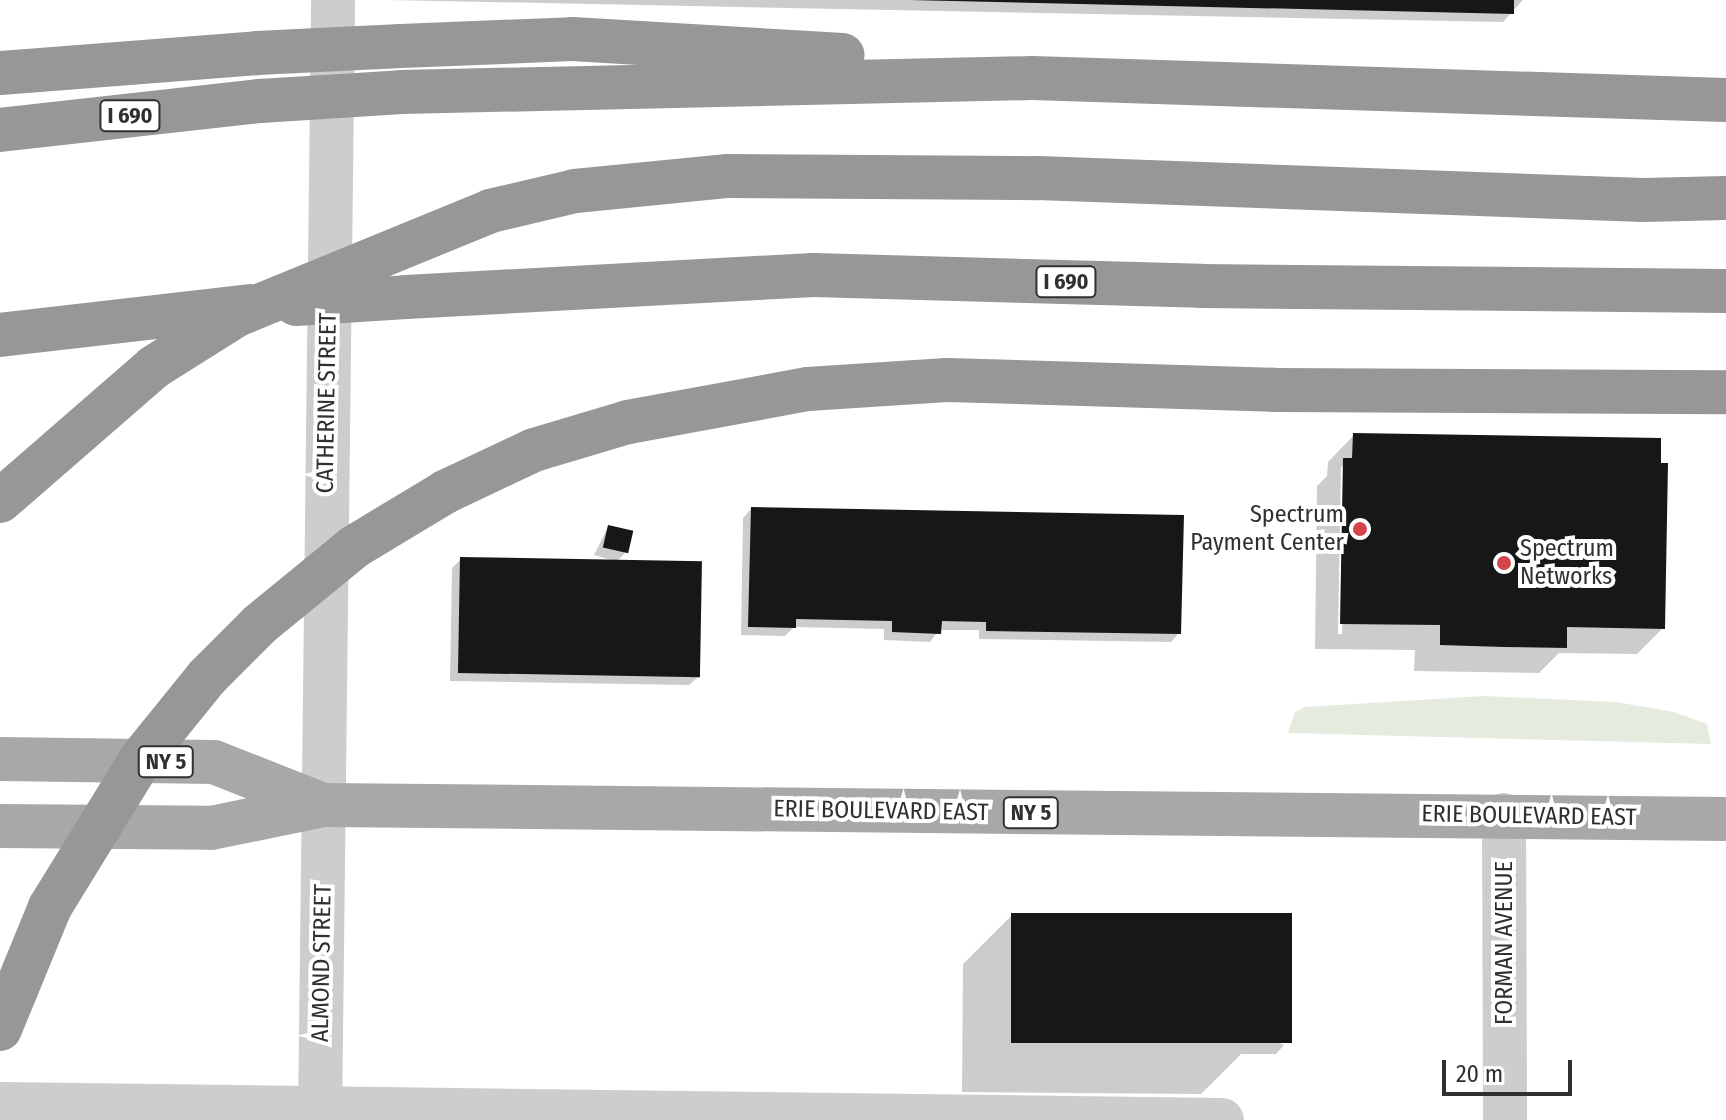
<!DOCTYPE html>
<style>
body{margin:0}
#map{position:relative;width:1726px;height:1120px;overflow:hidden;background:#fff;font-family:"Fira Sans Condensed",sans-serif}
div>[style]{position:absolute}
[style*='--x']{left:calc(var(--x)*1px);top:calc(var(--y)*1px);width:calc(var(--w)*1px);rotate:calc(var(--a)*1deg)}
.green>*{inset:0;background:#e5ebdf}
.shadow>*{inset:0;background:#0003}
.building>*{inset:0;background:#171717;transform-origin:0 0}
.minor>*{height:44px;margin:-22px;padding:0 22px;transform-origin:22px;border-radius:22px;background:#cdcdcd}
.major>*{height:44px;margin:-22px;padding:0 22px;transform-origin:22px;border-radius:22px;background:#a8a8a8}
.highway>*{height:44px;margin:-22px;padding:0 22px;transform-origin:22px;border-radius:22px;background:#979797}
.highway-bridge>*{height:44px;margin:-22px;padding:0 22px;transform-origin:22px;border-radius:22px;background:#979797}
.dots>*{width:22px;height:22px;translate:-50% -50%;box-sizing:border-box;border:4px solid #fff;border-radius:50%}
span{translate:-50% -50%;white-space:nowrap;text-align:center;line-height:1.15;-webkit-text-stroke:8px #fff;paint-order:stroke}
.shield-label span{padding:2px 6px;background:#fff;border:2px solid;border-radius:6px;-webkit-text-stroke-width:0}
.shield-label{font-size:22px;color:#303030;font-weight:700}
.street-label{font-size:24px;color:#303030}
.poi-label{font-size:24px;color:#303030}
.right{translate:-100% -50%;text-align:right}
.left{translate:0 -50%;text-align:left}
.scale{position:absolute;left:1442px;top:1060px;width:130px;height:36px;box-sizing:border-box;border:4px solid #303030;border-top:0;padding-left:10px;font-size:24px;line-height:28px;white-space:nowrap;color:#303030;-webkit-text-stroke:6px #fff;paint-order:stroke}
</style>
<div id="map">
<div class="green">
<i style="clip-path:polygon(1484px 696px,1615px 702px,1674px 712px,1707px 724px,1711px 744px,1288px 733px,1295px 712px,1305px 707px)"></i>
</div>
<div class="shadow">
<i style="clip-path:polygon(388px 0,1523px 0,1503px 22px)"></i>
<i style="clip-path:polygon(evenodd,1354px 435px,1663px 628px,1637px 654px,1559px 653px,1539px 673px,1414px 671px,1415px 650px,1315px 649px,1317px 486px,1327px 476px,1328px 462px,1354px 435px,1345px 463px,1342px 634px,1338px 634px,1341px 467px,1345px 463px)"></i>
<i style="clip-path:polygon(751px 509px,1179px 633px,1171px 642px,979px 639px,979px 630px,939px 630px,930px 642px,884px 640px,884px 629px,794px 627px,785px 636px,741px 635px,743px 518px)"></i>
<i style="clip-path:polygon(608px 527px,625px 553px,616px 562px,698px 677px,689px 685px,450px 681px,452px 568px,461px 559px,611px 560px,594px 555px)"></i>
<i style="clip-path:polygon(1012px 915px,1284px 1045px,1276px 1054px,1241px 1054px,1201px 1094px,962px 1092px,963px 964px)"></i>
</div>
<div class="building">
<i style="clip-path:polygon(909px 0,1514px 0,1514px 14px)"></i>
<i style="clip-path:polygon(1353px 433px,1661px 438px,1661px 463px,1668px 463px,1665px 629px,1567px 627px,1567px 648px,1504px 647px,1440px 645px,1440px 625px,1340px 624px,1343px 458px,1352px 458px)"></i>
<i style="clip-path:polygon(751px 507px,1184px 515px,1181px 634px,986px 631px,986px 622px,942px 621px,941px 634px,892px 632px,892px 621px,796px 619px,796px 628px,748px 627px)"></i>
<i style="left:608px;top:525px;width:26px;height:23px;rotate:13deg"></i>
<i style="left:460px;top:557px;width:242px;height:116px;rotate:1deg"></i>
<i style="left:1011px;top:913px;width:281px;height:130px"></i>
</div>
<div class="minor">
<i style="--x:1504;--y:815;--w:305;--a:89.8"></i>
<i style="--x:0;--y:1104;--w:1222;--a:0.75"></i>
<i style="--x:320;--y:1120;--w:1120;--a:-89.33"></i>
</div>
<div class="major">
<i style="--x:0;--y:759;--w:214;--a:0.8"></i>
<i style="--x:214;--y:762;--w:117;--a:21.5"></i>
<i style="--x:0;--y:826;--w:211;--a:0.5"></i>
<i style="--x:211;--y:828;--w:114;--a:-11.6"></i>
<i style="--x:323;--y:805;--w:1403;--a:0.57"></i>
</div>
<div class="highway">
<i style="--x:401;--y:46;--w:171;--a:-2.3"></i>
<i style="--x:572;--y:39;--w:271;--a:3.4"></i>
<i style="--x:0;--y:73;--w:258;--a:-4.4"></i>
<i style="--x:402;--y:92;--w:630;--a:-1.27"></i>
<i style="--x:1032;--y:78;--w:694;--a:1.82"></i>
<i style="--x:0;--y:130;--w:262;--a:-6.4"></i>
<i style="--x:1038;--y:178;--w:606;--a:2.08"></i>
<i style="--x:1644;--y:200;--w:82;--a:-1.4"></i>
<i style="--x:406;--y:297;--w:408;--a:-3.1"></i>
<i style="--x:813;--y:275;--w:388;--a:1.6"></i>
<i style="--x:1201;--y:286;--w:525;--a:0.55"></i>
<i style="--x:0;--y:335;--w:252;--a:-6.6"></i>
<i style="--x:808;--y:389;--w:139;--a:-3.7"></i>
<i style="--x:947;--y:380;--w:328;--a:1.7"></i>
<i style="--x:1275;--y:390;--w:451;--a:0.3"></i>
</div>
<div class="highway-bridge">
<i style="--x:257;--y:53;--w:144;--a:-2.8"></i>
<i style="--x:260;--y:101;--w:142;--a:-3.6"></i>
<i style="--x:296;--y:304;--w:110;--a:-3.6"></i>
<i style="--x:0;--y:501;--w:204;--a:-41"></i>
<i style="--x:154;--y:367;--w:98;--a:-32.1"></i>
<i style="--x:237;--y:315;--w:274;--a:-22.3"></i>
<i style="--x:490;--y:211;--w:87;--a:-13.2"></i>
<i style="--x:575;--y:191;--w:154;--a:-5.6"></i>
<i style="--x:728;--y:176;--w:310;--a:0.4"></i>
<i style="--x:0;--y:1029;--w:132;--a:-67.7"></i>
<i style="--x:50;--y:907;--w:177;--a:-58.4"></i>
<i style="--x:143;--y:756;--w:102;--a:-51"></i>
<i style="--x:207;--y:677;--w:75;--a:-45"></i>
<i style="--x:260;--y:624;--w:122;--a:-39.3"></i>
<i style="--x:354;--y:547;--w:106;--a:-31.1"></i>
<i style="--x:445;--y:492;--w:98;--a:-25.3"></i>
<i style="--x:534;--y:450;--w:98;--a:-16.6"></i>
<i style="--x:628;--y:422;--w:183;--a:-10.4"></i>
</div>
<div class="dots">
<i style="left:1360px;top:529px;background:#d2464a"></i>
<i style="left:1504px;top:563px;background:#d2464a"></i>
</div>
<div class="shield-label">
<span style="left:130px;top:116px">I 690</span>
<span style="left:1066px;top:282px">I 690</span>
<span style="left:166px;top:762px">NY 5</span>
<span style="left:1031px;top:813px">NY 5</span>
</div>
<div class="street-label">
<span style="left:327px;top:403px;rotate:-89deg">CATHERINE STREET</span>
<span style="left:881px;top:811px;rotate:1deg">ERIE BOULEVARD EAST</span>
<span style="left:1529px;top:816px;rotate:1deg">ERIE BOULEVARD EAST</span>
<span style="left:1505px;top:943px;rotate:-90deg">FORMAN AVENUE</span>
<span style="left:322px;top:963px;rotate:-89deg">ALMOND STREET</span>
</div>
<div class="poi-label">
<span class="right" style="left:1344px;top:529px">Spectrum<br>Payment Center</span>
<span class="left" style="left:1520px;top:563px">Spectrum<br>Networks</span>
</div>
<div class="scale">20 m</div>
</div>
